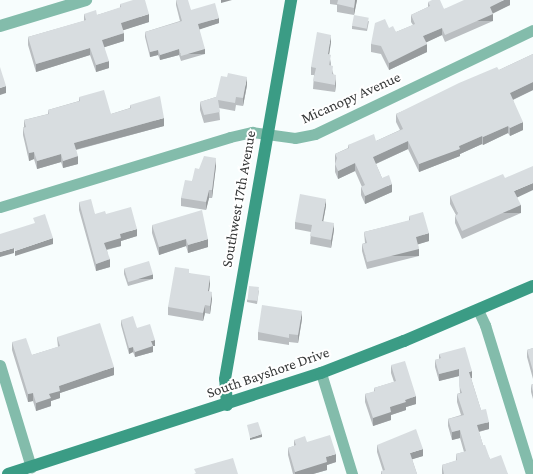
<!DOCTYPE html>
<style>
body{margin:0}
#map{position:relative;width:533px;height:474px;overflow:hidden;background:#f7fdfd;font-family:"Crimson Pro",serif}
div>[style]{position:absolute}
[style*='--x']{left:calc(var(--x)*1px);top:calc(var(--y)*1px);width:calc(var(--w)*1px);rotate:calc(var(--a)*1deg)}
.minor>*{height:11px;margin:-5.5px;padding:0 5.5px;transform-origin:5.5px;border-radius:5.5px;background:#83bcab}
.tertiary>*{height:12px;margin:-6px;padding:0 6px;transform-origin:6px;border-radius:6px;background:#83bcab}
.secondary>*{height:12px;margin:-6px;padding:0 6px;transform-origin:6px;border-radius:6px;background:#3b9c85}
.wall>*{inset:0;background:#babec1}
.shaded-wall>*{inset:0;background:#979b9d;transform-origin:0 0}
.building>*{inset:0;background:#d8dde0;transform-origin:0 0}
span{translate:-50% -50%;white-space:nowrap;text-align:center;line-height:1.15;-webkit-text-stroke:4px #fff;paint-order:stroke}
.street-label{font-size:15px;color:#363838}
</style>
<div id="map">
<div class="minor">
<i style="--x:0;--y:207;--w:240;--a:-16.9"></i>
<i style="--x:230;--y:137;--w:23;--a:-13"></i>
<i style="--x:252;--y:132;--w:43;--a:7.9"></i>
<i style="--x:295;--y:138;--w:20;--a:-11"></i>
<i style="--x:315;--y:134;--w:242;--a:-25.5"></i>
<i style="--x:478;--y:310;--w:17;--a:65"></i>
<i style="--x:485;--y:325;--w:156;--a:72.8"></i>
<i style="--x:0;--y:365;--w:107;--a:73.1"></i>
<i style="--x:321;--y:373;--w:106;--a:72.9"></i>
</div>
<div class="tertiary">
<i style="--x:0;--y:26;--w:90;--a:-16.8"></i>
</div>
<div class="secondary">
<i style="--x:227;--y:405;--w:26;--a:-94"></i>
<i style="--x:225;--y:379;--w:385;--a:-80.1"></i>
<i style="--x:8;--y:474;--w:329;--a:-17.9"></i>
<i style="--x:321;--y:373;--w:89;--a:-21.1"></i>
<i style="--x:404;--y:341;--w:140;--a:-23.1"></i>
</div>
<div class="wall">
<i style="clip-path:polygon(176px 0,191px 10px,219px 23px,199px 29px,205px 54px,181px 61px,179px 55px,160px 60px,158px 55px,150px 57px,145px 37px,145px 32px,180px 21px,176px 5px)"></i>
<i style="clip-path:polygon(330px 0,357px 0,354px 15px,337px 12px,337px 5px,330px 4px)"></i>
<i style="clip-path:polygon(510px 0,510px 5px,492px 13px,493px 21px,445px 42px,442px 35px,426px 42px,427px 52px,389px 70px,381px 54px,371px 52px,371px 44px,389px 28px,396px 32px,413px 25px,411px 22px,411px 15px,428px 7px,428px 2px,444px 9px)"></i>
<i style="clip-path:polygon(120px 4px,149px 22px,123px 30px,124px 41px,104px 47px,109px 68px,96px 72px,90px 55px,36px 72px,28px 45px,28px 37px,84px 21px,84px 14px,97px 15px,120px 8px)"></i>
<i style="clip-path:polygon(369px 21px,367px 31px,352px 29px,352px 26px)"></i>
<i style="clip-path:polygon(331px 42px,329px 54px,331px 63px,331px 66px,336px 83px,335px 92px,313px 89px,314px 75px,311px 75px,311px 67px)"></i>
<i style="clip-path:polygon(533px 54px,533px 90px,513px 100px,523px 130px,510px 136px,508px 133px,483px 145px,482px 144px,460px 154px,460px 156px,419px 172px,408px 149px,376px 164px,382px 178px,392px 192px,365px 204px,361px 195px,361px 187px,362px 187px,355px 171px,338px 179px,335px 172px,335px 154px,348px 148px,348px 145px,376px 141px,400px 130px,396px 122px,396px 114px,499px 70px)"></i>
<i style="clip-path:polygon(247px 85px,243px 106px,236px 105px,235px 111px,219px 108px,220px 120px,204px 123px,200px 110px,200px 102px,216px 97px)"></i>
<i style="clip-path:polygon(79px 97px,111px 114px,130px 108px,130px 105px,164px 126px,76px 150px,78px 164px,63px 168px,61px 162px,37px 169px,34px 159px,29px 161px,23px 135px,23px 128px,24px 127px,24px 120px,48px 114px,48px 110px,79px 101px)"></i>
<i style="clip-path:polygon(216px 166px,212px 198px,209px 198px,206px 210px,181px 206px,181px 198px,192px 181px,199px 169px)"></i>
<i style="clip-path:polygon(450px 196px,517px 198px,521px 213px,462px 239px,455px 223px,455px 216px,456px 215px,450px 204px)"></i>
<i style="clip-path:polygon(79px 202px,95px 214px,106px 214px,137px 236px,121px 241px,121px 246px,107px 250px,110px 267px,96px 271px,79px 210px)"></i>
<i style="clip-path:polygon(326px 206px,323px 221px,334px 230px,331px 248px,310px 244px,311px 232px,295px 229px,295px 222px)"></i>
<i style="clip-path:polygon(409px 216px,429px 241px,418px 244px,419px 256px,367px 269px,362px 251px,362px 244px,365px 243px,364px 232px,409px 221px)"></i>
<i style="clip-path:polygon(152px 225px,208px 247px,188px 253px,186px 246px,159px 255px,152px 233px)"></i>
<i style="clip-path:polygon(124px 269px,153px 279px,128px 286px,124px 274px)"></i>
<i style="clip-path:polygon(189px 273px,210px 284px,209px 291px,212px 299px,210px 314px,205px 313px,203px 321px,168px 315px,168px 307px)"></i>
<i style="clip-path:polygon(259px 290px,257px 304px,247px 302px,247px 300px)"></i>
<i style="clip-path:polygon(302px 319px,298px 343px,289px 342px,289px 345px,258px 340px,258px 332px)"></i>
<i style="clip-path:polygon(121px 320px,137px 328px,155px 346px,153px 346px,153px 352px,135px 357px,133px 352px,129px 354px,121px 325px)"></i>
<i style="clip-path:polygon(57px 337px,114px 375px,60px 393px,60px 398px,51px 401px,51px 406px,36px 411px,33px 401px,28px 402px,12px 350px,12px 342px,32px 355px,58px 347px)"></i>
<i style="clip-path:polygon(533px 348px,533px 379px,527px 357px,527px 350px)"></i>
<i style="clip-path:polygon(439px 354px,472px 378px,471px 378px,481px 410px,489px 429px,479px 432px,483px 445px,490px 459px,508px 474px,442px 474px,442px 465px,456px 461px,456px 454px,464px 452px,460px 438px,452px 440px,448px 426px,448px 419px,461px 415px,457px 402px,457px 394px,460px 393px,459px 376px,439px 381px,435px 367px,435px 360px,439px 359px)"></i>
<i style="clip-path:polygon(391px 365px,416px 404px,406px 407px,406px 410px,391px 415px,391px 420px,373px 426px,365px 402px,365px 394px,374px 392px,374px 388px,394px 382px,391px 373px)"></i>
<i style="clip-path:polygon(533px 384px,533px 399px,531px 392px,531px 385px)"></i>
<i style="clip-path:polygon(294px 440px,307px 442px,336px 462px,327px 465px,327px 470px,313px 474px,293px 474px,288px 455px,288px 448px,294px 446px)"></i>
<i style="clip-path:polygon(377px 445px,423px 456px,412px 459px,417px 474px,381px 474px,381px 471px,383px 471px,377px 452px)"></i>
</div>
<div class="shaded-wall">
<i style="clip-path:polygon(221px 0,232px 0,221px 3px)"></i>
<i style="clip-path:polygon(355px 0,357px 0,354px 15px,354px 8px)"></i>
<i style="clip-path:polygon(504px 0,510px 0,510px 5px,490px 15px,490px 7px)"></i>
<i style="clip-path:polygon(149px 14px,149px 22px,121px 31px,121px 23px)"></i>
<i style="left:493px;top:14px;width:7px;height:52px;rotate:90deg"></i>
<i style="clip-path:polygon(219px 18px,219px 23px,198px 30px,198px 24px)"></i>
<i style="clip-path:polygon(442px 28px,442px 35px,423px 44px,423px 36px)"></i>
<i style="clip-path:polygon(124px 33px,124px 41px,102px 48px,102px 40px)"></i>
<i style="clip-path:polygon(331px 35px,331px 42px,328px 62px,328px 54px)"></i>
<i style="clip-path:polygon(427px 44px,427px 52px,389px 70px,389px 63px)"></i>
<i style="clip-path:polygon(90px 48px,90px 55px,36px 72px,36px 64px)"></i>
<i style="clip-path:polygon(179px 49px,179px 55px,160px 60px,160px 55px)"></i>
<i style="left:205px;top:49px;width:5px;height:25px;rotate:90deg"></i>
<i style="clip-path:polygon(158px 50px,158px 55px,150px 57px,150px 52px)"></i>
<i style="clip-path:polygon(109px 61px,109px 68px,96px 72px,96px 65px)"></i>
<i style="clip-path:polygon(336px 75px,336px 83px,335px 92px,335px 85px)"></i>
<i style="clip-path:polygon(247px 77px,247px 85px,243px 106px,243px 98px)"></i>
<i style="clip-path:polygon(533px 82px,533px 90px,510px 101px,510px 93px)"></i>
<i style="clip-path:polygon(6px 86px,6px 93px,0 95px,0 88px)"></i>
<i style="clip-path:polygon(164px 118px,164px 126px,74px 150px,74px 143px)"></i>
<i style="clip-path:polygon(523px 122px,523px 130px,510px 136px,510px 128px)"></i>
<i style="clip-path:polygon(508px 126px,508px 133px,483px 145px,483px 137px)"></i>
<i style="clip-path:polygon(482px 136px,482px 144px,460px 154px,460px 156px,419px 172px,419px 164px)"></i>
<i style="clip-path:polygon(408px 141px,408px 149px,373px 165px,373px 157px)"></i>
<i style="clip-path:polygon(34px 152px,34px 159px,29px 161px,29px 153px)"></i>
<i style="clip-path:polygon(61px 154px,61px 162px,37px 169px,37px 161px)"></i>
<i style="clip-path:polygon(78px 156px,78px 164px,63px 168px,63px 161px)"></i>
<i style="clip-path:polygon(216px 158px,216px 166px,212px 198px,212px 190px)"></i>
<i style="clip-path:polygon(355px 163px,355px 171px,338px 179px,338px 171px)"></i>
<i style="clip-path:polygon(533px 183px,533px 190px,514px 199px,514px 191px)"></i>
<i style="clip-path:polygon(392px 184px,392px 192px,365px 204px,365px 196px)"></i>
<i style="clip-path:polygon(209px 190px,209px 198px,206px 210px,206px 202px)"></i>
<i style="clip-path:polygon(326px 199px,326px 206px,322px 228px,322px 221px)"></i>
<i style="left:521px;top:205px;width:8px;height:64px;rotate:90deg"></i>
<i style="clip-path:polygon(334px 223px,334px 230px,331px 248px,331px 240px)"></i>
<i style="clip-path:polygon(137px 229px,137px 236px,121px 241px,121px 246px,104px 250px,104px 243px,120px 234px)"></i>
<i style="clip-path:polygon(429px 233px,429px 241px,416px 245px,416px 237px)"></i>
<i style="clip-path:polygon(53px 238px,53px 244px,15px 256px,15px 251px)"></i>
<i style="clip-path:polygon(186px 239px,186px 246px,159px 255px,159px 247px)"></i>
<i style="clip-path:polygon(208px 239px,208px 247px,188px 253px,188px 245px)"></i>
<i style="clip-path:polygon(14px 248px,14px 253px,0 257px,0 252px)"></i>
<i style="left:419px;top:249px;width:7px;height:54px;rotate:90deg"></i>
<i style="clip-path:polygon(110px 259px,110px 267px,96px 271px,96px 264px)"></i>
<i style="left:153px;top:274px;width:5px;height:26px;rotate:90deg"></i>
<i style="clip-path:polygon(210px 276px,210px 284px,208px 299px,208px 291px)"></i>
<i style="clip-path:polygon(212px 292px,212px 299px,210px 314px,210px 306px)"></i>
<i style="clip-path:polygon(205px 305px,205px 313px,203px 321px,203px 313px)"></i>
<i style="clip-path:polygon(302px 311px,302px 319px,298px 343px,298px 335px)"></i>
<i style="clip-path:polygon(155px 340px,155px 346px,153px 346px,153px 352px,135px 357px,135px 352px,151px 341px)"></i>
<i style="clip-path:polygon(133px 347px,133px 352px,129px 354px,129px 348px)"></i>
<i style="clip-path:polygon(114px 367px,114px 375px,60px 393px,60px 398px,51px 401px,51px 406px,36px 411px,36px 403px,59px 386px)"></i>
<i style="clip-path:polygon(459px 369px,459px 376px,439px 381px,439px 374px)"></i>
<i style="clip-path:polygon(472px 371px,472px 378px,469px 379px,469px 372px)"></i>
<i style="clip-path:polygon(33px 393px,33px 401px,28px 402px,28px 394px)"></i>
<i style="clip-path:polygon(416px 396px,416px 404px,406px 407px,406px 410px,391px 415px,391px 420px,373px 426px,373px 418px,390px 407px,405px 400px)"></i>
<i style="clip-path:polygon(489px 422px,489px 429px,477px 432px,477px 425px)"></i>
<i style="clip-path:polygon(460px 430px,460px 438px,452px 440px,452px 432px)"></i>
<i style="clip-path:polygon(262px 434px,262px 437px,250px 440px,250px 438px)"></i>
<i style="clip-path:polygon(423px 449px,423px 456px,410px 460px,410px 453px)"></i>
<i style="clip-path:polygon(336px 454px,336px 462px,327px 465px,327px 470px,313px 474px,295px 474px,295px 472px,326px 457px)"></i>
</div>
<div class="building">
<i style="clip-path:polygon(133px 0,145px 0,149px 14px,121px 23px,124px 33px,102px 40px,109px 61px,96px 65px,90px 48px,36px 64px,28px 37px,86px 20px,84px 14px,96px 10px,97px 15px,121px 7px,120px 4px)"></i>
<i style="clip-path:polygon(176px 0,188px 0,191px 10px,215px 3px,219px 18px,198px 24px,205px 49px,181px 56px,179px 49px,160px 55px,158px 50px,150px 52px,145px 32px,182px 21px)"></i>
<i style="clip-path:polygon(338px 0,355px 0,354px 8px,337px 4px)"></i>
<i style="clip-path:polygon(432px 0,440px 0,444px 9px,464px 0,504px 0,490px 7px,493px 14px,445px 35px,442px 28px,423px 36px,427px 44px,389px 63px,381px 46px,371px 44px,375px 23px,385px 19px,389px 28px,393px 26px,396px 32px,415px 24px,411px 15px,430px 6px,428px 2px)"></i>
<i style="left:354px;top:15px;width:15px;height:11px;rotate:11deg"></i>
<i style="clip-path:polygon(317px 32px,331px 35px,328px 54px,331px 55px,329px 65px,333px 66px,332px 74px,336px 75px,335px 85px,313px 81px,316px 68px,311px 67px)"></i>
<i style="clip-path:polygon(533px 54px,533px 82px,510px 93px,523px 122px,510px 128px,508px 126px,483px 137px,482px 136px,459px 146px,460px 149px,419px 164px,408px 141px,373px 157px,382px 178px,389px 175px,392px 184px,365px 196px,361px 187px,365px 185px,355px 163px,338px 171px,335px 164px,337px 158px,335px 154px,349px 148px,348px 145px,374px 134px,376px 141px,403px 129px,396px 114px,459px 83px,497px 67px,499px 70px)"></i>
<i style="clip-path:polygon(0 67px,6px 86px,0 88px)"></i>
<i style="clip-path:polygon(228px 73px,247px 77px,243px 98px,236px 97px,235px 103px,218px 100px,220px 112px,204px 115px,200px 102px,216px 97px,221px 76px,227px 77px)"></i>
<i style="clip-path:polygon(104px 90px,111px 114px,131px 108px,130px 105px,160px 96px,164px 118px,74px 143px,78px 156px,63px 161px,61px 154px,37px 161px,34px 152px,29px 153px,23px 128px,26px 127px,24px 120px,49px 114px,48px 110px,80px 101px,79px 97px)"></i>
<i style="clip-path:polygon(204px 156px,216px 158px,212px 190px,209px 190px,206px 202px,181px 198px,185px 180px,192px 181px,195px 168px,199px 169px)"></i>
<i style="clip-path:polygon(533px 166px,533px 183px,514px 191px,521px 205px,462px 231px,455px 216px,458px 214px,450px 196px,503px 174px,505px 178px)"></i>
<i style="clip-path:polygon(300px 194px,326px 199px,322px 221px,334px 223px,331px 240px,310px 236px,312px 225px,295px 222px)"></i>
<i style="clip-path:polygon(91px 199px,95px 214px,105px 211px,106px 214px,131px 207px,137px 229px,120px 234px,121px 238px,104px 243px,110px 259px,96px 264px,79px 202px)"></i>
<i style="clip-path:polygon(202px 210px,208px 239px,188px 245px,186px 239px,159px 247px,152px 225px)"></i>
<i style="clip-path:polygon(423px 212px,429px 233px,416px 237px,419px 249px,367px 262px,362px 244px,367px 243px,364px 232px,410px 220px,409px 216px)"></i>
<i style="clip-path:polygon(45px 214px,53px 238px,15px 251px,14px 248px,0 252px,0 234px,35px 223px,33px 218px)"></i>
<i style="left:149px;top:261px;width:14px;height:26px;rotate:73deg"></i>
<i style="clip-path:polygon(175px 267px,189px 269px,189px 273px,210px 276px,208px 291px,212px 292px,210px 306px,205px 305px,203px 313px,168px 307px)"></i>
<i style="left:249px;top:286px;width:10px;height:14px;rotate:6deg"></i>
<i style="clip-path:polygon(262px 305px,302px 311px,298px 335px,289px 334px,289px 338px,258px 332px)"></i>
<i style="clip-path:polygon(133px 316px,137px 328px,150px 324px,155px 340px,151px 341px,153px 346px,135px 352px,133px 347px,129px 348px,121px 320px)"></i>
<i style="clip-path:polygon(100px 323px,114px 367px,59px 386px,60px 391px,49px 394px,51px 398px,36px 403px,33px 393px,28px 394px,12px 342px,26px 338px,32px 355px,60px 346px,57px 337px)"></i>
<i style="clip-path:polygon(465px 347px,472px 371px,469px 372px,481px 410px,486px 409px,489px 422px,477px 425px,483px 445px,485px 445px,490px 459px,501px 455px,508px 474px,444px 474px,442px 465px,457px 460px,456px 454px,466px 451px,460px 430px,452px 432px,448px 419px,464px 415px,457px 394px,462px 393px,459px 385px,459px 369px,439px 374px,435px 360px,441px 358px,439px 354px)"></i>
<i style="clip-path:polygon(533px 348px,533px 371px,527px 350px)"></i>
<i style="clip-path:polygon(405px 361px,416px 396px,405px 400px,406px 402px,390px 407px,391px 412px,373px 418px,365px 394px,375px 391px,374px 388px,396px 381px,391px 365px)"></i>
<i style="clip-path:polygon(533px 384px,533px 392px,531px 385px)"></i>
<i style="clip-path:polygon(258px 422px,262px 434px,250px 438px,247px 425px)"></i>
<i style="clip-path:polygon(416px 429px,423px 449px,410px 453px,417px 474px,382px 474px,381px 471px,385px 470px,377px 445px)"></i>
<i style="clip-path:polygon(330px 435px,336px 454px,326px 457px,327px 462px,295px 472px,288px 448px,296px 445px,294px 440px,305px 436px,307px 442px)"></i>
<i style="clip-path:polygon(233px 458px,238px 474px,194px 474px,196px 473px,194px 469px)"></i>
</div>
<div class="street-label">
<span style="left:351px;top:98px;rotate:-24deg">Micanopy Avenue</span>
<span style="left:239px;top:199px;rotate:-80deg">Southwest 17th Avenue</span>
<span style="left:268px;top:373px;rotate:-19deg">South Bayshore Drive</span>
</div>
</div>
